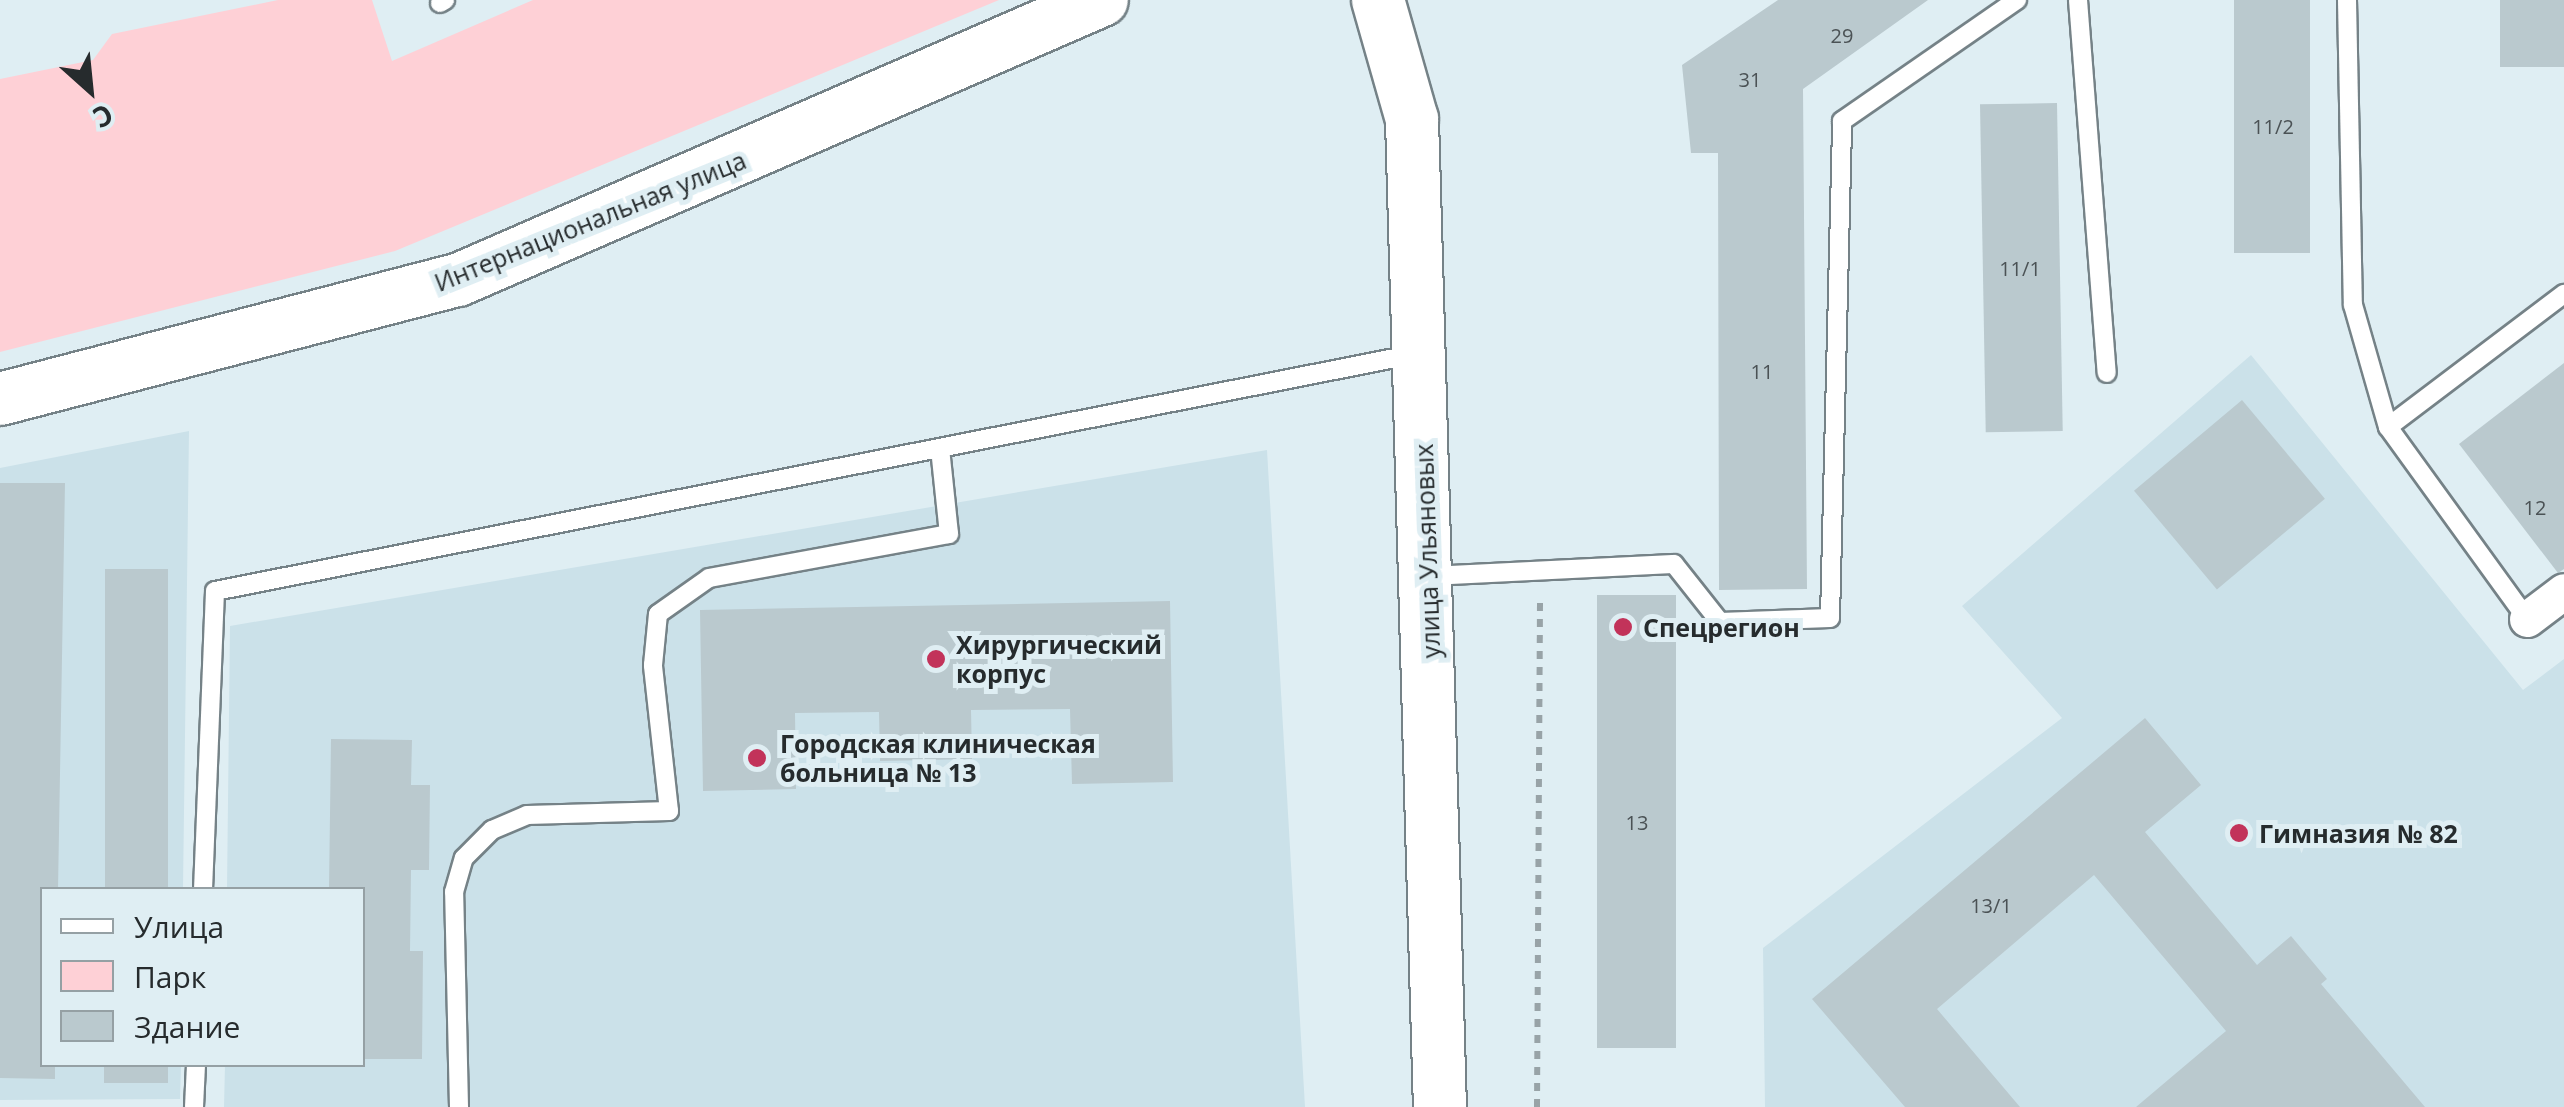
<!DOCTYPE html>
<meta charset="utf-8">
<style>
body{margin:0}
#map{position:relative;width:2564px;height:1107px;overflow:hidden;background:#dfeef3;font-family:"Open Sans",sans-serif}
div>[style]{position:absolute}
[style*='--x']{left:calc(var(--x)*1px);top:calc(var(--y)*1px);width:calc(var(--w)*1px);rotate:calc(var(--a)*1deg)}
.built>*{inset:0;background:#cbe1e9}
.green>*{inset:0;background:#fed0d6}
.building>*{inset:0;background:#bac9ce;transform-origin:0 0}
.path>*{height:6px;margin-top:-3px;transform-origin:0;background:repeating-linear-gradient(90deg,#98a3a7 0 8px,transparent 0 16px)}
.roads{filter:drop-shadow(2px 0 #758287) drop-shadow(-2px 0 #758287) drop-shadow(0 2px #758287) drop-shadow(0 -2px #758287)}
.service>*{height:18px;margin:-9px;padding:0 9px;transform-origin:9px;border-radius:9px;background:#fff}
.minor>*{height:35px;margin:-17.5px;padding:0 17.5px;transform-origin:17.5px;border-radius:17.5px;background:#fff}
.secondary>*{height:52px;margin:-26px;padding:0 26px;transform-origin:26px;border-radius:26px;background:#fff}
.dots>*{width:28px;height:28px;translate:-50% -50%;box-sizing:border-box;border:5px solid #dfeef3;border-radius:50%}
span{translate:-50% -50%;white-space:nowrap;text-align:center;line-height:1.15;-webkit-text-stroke:10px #dfeef3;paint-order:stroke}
.number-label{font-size:20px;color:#4b5255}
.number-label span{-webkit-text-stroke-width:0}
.street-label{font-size:25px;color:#262b2d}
.poi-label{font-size:25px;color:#262b2d;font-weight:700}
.left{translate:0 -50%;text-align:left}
.legend{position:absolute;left:40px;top:887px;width:325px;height:180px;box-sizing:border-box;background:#dfeef3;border:2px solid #95a0a4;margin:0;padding:12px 18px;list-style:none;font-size:30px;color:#262b2d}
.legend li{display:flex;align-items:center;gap:20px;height:50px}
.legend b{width:50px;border:2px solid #95a0a4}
.north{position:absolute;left:40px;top:40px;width:100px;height:100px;-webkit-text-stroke:8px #dfeef3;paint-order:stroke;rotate:153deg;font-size:28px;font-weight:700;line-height:40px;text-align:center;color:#262b2d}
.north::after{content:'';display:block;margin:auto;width:35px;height:45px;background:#262b2d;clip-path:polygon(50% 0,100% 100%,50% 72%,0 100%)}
</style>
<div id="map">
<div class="built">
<i style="clip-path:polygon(2251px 355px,2523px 690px,2564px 659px,2564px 1107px,1765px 1107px,1763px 948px,2062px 718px,1962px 606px)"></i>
<i style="clip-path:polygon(189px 431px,183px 889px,42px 890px,42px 1064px,181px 1065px,180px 1099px,0 1100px,0 468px)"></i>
<i style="clip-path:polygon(1267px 450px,1305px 1107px,224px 1107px,225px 1065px,362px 1064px,362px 890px,227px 889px,230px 626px)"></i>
</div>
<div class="green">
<i style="clip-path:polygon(278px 0,372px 0,392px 61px,533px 0,999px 0,395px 251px,0 352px,0 79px,93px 60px,112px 34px)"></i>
</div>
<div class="building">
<i style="clip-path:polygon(1778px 0,1928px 0,1803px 89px,1807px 589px,1719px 590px,1718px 153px,1691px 153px,1682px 65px)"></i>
<i style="left:2234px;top:0;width:76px;height:253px"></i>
<i style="left:2500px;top:0;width:64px;height:67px"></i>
<i style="left:2057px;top:103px;width:328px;height:77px;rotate:89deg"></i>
<i style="clip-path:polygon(2564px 363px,2564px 569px,2558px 573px,2459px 444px)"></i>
<i style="left:2242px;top:400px;width:129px;height:141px;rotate:50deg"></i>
<i style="clip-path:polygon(0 483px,65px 483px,58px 890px,42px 890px,42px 1064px,55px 1064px,55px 1079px,0 1078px)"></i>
<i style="left:105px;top:569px;width:63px;height:321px"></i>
<i style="left:1597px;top:595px;width:79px;height:453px"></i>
<i style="clip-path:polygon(1170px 601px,1173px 782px,1072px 784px,1070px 709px,971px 710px,972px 759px,880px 761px,879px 712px,795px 713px,796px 789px,703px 791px,700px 610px)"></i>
<i style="clip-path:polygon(2145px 718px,2201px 785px,2145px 832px,2257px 965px,2291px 936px,2327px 979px,2321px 984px,2425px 1107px,2136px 1107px,2226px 1031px,2094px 875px,1937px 1009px,2020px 1107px,1905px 1107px,1812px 999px)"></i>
<i style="clip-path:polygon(331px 739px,412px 740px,411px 785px,430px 785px,429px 870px,411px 870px,410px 951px,423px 951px,422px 1059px,362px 1059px,362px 890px,329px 890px)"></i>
<i style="left:104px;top:1064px;width:64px;height:19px"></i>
</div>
<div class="path">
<i style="--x:1537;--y:1107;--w:509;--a:-89.66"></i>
</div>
<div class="roads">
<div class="service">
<i style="--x:2078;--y:0;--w:374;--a:85.6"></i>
<i style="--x:2347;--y:0;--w:305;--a:88.9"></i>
<i style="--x:2353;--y:305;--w:127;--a:74"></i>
<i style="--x:440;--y:3;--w:6;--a:-31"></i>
<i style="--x:1429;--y:576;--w:245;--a:-2.8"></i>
<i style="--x:1674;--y:564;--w:74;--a:51.6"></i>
<i style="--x:1720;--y:622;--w:110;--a:-2.1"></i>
<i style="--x:1830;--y:618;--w:497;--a:-88.6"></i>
<i style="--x:1842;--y:121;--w:213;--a:-34.7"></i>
<i style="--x:2527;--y:619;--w:237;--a:-125.9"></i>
<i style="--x:2388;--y:427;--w:221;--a:-37.1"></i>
<i style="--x:203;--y:890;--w:299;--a:-87.7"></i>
<i style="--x:215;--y:591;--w:1223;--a:-11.17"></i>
<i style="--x:194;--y:1107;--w:43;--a:-87.3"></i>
<i style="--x:459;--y:1107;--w:215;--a:-91.3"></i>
<i style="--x:454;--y:892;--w:35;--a:-74"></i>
<i style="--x:464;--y:858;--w:40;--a:-45"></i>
<i style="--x:492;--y:830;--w:38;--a:-23"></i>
<i style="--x:527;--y:815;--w:142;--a:-1.6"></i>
<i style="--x:669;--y:811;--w:147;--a:-96.3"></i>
<i style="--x:653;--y:665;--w:51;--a:-84.4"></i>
<i style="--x:658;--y:614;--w:62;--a:-35.2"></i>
<i style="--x:709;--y:578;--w:244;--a:-10.4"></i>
<i style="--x:949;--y:534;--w:86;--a:-96"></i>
</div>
<div class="minor">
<i style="--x:2527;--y:619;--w:46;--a:-37.1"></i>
</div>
<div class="secondary">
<i style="--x:1378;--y:0;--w:124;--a:74.1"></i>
<i style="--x:1412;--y:119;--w:988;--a:88.38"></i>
<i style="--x:0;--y:399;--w:473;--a:-14.6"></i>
<i style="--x:458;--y:280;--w:702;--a:-23.5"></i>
</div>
</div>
<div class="dots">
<i style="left:1623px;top:627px;background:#c2335a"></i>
<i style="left:936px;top:659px;background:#c2335a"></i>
<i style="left:757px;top:758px;background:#c2335a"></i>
<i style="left:2239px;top:833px;background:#c2335a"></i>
</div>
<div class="number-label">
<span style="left:1842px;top:35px">29</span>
<span style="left:1750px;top:79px">31</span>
<span style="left:2273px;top:126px">11/2</span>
<span style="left:2020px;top:268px">11/1</span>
<span style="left:1762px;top:371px">11</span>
<span style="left:2535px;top:507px">12</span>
<span style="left:1637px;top:822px">13</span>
<span style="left:1991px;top:905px">13/1</span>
</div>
<div class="street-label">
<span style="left:590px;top:221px;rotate:-22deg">Интернациональная улица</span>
<span style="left:1427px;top:551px;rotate:-92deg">улица Ульяновых</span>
</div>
<div class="poi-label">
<span class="left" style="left:1643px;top:627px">Спецрегион</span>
<span class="left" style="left:956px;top:659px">Хирургический<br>корпус</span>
<span class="left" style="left:780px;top:758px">Городская клиническая<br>больница № 13</span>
<span class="left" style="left:2259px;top:833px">Гимназия № 82</span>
</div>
<ul class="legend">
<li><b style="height:12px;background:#fff"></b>Улица</li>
<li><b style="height:28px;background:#fed0d6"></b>Парк</li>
<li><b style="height:28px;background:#bac9ce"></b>Здание</li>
</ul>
<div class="north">С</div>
</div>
